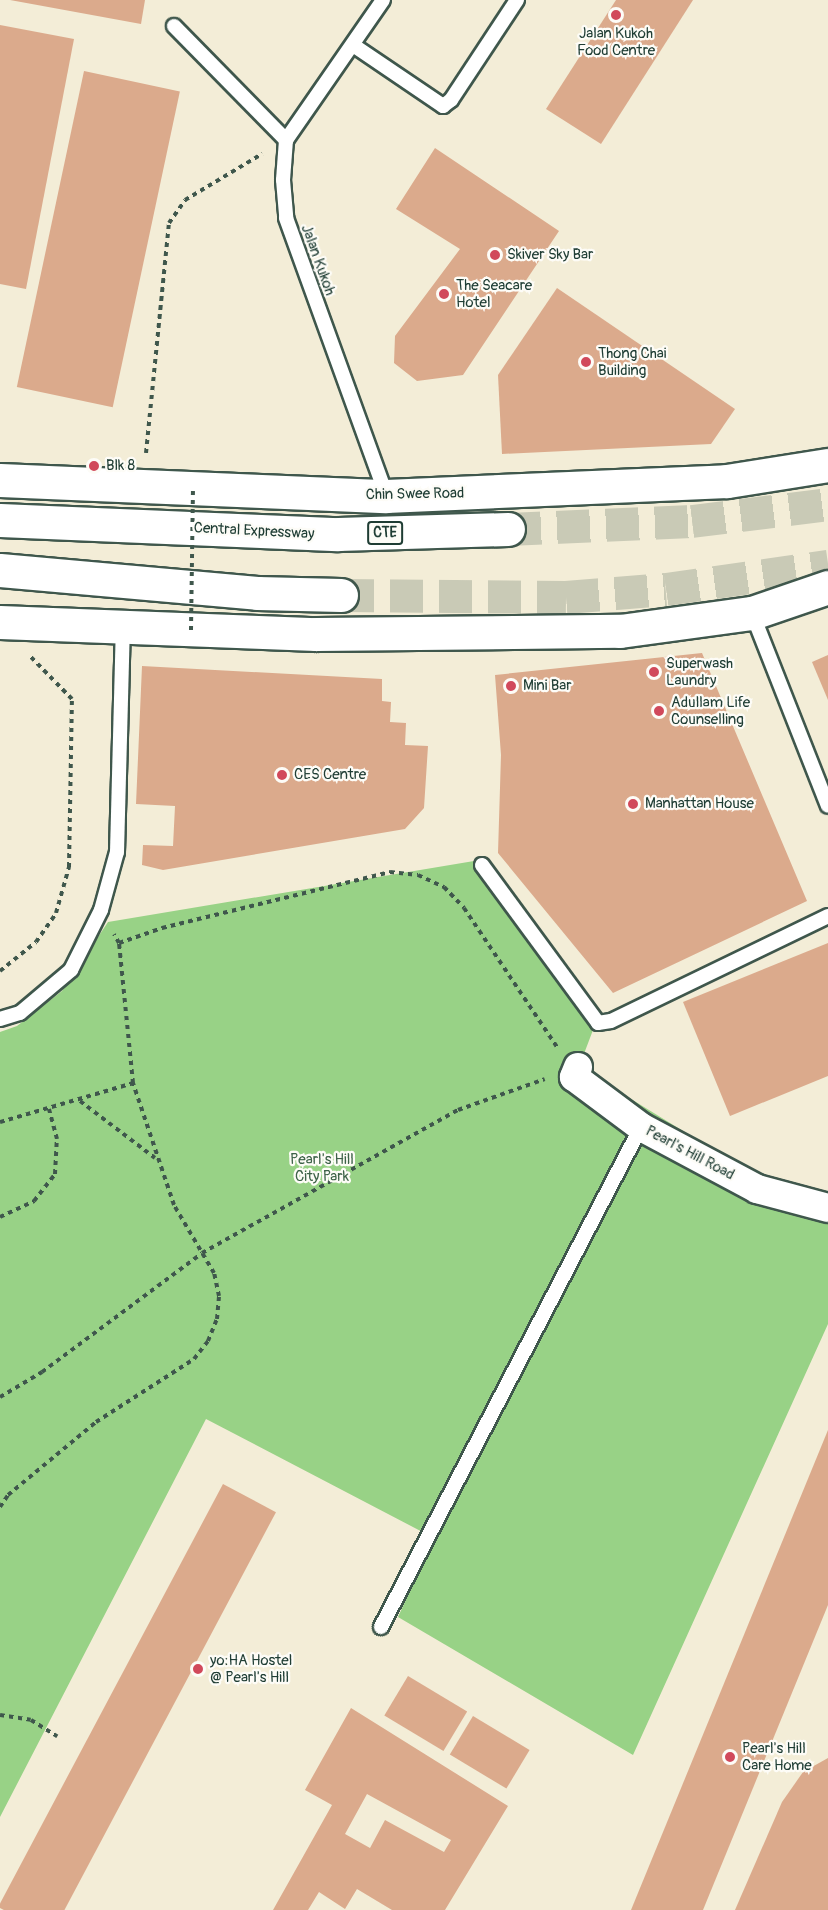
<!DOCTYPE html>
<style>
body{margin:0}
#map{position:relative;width:828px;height:1910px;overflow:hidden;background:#f3edd7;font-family:Pangolin,sans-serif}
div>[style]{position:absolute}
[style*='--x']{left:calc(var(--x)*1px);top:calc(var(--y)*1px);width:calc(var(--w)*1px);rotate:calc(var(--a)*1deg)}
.green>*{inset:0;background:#98d286}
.building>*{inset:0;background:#dbaa8c;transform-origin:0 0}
.highway-tunnel>*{height:33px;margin-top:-16.5px;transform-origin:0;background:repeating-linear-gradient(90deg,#c9cab6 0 33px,transparent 0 49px)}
.path>*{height:4px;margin-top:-2px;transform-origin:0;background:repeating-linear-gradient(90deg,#3f574c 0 4.5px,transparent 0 9px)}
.roads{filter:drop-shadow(2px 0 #3f574c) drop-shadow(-2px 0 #3f574c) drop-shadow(0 2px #3f574c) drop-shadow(0 -2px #3f574c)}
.lane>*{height:14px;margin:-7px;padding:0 7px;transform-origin:7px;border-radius:7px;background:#fff}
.street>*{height:28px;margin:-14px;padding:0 14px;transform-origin:14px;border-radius:14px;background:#fff}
.primary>*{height:33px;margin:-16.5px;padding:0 16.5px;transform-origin:16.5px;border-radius:16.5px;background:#fff}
.highway>*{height:33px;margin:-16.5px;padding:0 16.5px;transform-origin:16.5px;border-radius:16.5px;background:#fff}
.path-bridge>*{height:4px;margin-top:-2px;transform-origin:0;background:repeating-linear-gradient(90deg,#3f574c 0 4.5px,transparent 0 9px)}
.dots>*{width:16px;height:16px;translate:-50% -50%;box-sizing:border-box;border:3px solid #fdfcf7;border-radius:50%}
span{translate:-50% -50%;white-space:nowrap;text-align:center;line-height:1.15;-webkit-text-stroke:4.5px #fdfcf7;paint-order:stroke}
.shield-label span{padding:2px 4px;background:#fdfcf7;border:2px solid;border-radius:4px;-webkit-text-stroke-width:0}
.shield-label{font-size:14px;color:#1f3d34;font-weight:700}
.poi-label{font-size:15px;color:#1f3d34}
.left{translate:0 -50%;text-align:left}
.street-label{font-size:15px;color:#1f3d34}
.park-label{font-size:15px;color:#3d6248}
</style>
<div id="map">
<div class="green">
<i style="clip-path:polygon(474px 861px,593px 1030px,579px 1067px,753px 1174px,828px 1196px,828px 1324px,633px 1755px,398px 1617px,434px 1538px,206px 1419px,0 1817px,0 1032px,17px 1026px,62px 991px,108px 922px)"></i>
</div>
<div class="building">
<i style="clip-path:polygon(10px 0,145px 0,141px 24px)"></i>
<i style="clip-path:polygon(616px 0,693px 0,601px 144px,546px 109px)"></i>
<i style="clip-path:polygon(0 25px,74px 39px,26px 289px,0 284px)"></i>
<i style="left:84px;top:71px;width:98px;height:323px;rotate:12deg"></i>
<i style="clip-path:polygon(435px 148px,559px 231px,463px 375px,417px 381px,394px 363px,395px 336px,460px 249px,396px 209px)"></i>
<i style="clip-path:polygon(557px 288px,735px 409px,711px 444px,502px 454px,498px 375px)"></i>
<i style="clip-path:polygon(702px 653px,807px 901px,613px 993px,498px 853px,501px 755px,495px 675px)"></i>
<i style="clip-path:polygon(828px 655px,828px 700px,812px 662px)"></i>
<i style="clip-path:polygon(142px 666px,382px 679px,382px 701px,391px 702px,390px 722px,406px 723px,405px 745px,428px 746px,424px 808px,405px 829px,163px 870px,142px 865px,143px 845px,173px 846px,175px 806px,136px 804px)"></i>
<i style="clip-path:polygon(828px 943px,828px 1076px,730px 1116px,683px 1002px)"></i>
<i style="clip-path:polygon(828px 1430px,828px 1605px,703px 1910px,631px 1910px)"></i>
<i style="left:223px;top:1484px;width:60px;height:479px;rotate:28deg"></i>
<i style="left:408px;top:1676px;width:69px;height:46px;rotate:31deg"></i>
<i style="clip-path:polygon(evenodd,351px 1708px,508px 1806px,445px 1910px,392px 1910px,357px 1889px,345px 1909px,319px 1892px,308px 1910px,273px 1910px,332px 1805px,305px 1790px,351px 1708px,367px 1794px,451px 1840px,444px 1852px,385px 1820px,370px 1848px,345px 1834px,367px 1794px)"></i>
<i style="left:473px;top:1716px;width:66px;height:45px;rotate:31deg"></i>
<i style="clip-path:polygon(828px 1758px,828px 1910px,735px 1910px,782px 1802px,803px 1772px)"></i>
</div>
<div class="highway-tunnel">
<i style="--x:508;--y:529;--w:184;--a:-2.5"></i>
<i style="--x:692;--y:521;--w:137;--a:-7.1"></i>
<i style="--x:341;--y:595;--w:225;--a:0.5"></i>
<i style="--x:566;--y:597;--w:100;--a:-4.6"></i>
<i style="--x:666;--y:589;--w:164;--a:-8.1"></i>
</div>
<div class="path">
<i style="--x:146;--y:453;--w:231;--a:-84.3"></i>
<i style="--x:169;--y:223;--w:28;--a:-55"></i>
<i style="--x:185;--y:200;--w:90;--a:-30.9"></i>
<i style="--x:119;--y:943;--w:46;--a:-19.2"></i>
<i style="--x:162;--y:928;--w:235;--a:-13.8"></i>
<i style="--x:390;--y:872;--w:28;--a:6"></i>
<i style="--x:418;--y:875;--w:29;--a:25"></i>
<i style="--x:444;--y:887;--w:29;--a:46"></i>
<i style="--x:464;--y:908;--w:167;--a:56.2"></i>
<i style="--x:0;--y:971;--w:46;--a:-38.9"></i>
<i style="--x:36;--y:942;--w:35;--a:-55"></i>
<i style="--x:56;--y:913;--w:48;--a:-74.2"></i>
<i style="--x:69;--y:867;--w:168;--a:-89"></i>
<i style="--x:72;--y:699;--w:59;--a:-134.3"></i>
<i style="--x:80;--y:1101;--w:94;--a:37.2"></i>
<i style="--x:0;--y:1122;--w:139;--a:-16.3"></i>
<i style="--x:0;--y:1217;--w:38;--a:-25"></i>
<i style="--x:34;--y:1201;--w:34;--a:-52"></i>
<i style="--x:55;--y:1174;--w:35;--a:-87"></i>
<i style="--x:57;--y:1139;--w:31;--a:-105"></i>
<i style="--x:0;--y:1397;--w:49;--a:-30.8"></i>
<i style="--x:42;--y:1372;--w:199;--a:-36.6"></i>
<i style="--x:202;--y:1253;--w:293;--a:-29.2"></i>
<i style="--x:458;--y:1110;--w:92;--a:-19.6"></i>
<i style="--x:0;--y:1507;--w:14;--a:-56"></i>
<i style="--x:8;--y:1495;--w:114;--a:-39.7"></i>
<i style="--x:96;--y:1422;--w:117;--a:-32.7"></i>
<i style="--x:194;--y:1359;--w:23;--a:-52"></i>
<i style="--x:208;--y:1341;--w:24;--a:-68"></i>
<i style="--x:217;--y:1319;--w:23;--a:-85"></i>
<i style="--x:219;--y:1296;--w:24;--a:-102"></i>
<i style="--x:214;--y:1273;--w:79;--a:-120.5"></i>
<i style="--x:174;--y:1205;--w:129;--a:-108.6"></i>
<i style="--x:133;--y:1083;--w:141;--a:-95.7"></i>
<i style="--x:119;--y:943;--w:10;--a:-119"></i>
<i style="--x:0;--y:1715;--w:31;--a:9"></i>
<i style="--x:31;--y:1720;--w:31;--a:32"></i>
</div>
<div class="roads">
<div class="lane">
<i style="--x:383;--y:0;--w:170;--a:124.7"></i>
<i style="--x:286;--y:140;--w:40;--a:94.3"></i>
<i style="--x:283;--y:180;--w:38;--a:85"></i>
<i style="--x:286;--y:218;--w:294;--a:70.1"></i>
<i style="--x:174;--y:26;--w:160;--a:45.5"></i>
<i style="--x:353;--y:45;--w:109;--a:34.1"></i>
<i style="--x:443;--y:106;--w:10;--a:-37"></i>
<i style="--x:451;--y:100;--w:120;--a:-56.6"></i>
<i style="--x:752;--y:613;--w:207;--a:68.5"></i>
<i style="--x:482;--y:865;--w:196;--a:53.7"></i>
<i style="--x:598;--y:1023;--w:13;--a:-9"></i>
<i style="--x:611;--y:1021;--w:241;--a:-25.8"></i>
<i style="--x:0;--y:1019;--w:21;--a:-17"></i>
<i style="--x:20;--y:1013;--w:67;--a:-40.1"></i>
<i style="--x:71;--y:970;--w:67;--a:-63.4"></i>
<i style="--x:101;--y:910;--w:60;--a:-74.6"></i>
<i style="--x:117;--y:852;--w:224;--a:-88.5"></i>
<i style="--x:381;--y:1627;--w:564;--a:-62.53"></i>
</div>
<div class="street">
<i style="--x:578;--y:1067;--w:11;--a:112"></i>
<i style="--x:574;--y:1077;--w:84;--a:36.7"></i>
<i style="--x:641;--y:1127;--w:132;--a:28.1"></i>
<i style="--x:757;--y:1189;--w:73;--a:15"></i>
</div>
<div class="primary">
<i style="--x:0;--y:480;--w:386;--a:2.4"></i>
<i style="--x:386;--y:496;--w:341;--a:-2.5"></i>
<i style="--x:727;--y:481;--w:102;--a:-9"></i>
<i style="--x:0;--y:622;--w:316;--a:2.2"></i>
<i style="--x:316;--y:634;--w:304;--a:-0.6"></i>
<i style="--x:620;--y:631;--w:133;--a:-7.8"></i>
<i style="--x:752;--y:613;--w:80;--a:-18.9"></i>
</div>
<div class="highway">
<i style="--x:0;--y:520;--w:338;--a:2.4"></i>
<i style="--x:338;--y:534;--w:170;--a:-1.7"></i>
<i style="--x:0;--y:570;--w:258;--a:5.1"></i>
<i style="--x:257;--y:593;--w:84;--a:1.4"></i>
</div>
</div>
<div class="path-bridge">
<i style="--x:191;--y:630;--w:141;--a:-89.2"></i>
</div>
<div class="dots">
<i style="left:616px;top:15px;background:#d1495b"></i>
<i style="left:495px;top:255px;background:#d1495b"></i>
<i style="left:444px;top:294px;background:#d1495b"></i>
<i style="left:586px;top:362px;background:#d1495b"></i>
<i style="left:94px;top:466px;background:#d1495b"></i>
<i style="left:654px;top:672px;background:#d1495b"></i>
<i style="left:511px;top:686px;background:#d1495b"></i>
<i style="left:659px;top:711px;background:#d1495b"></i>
<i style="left:282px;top:775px;background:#d1495b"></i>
<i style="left:633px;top:804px;background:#d1495b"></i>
<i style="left:198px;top:1669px;background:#d1495b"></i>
<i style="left:730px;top:1757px;background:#d1495b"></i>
</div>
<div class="shield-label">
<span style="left:385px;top:533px">CTE</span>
</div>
<div class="poi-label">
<span style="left:616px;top:42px">Jalan Kukoh<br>Food Centre</span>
<span class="left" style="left:507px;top:255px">Skiver Sky Bar</span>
<span class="left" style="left:456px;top:294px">The Seacare<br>Hotel</span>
<span class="left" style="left:598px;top:362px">Thong Chai<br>Building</span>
<span class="left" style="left:106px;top:466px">Blk 8</span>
<span class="left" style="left:666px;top:672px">Superwash<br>Laundry</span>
<span class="left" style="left:523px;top:686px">Mini Bar</span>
<span class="left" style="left:671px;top:711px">Adullam Life<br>Counselling</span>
<span class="left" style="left:294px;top:775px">CES Centre</span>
<span class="left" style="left:645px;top:804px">Manhattan House</span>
<span class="left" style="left:210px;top:1669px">yo:HA Hostel<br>@ Pearl's Hill</span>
<span class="left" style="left:742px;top:1757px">Pearl's Hill<br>Care Home</span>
</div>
<div class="street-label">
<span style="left:318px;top:260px;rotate:70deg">Jalan Kukoh</span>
<span style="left:415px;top:494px;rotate:-1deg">Chin Swee Road</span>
<span style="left:254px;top:531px;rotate:3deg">Central Expressway</span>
<span style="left:690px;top:1153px;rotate:28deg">Pearl's Hill Road</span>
</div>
<div class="park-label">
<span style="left:322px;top:1168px">Pearl's Hill<br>City Park</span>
</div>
</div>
